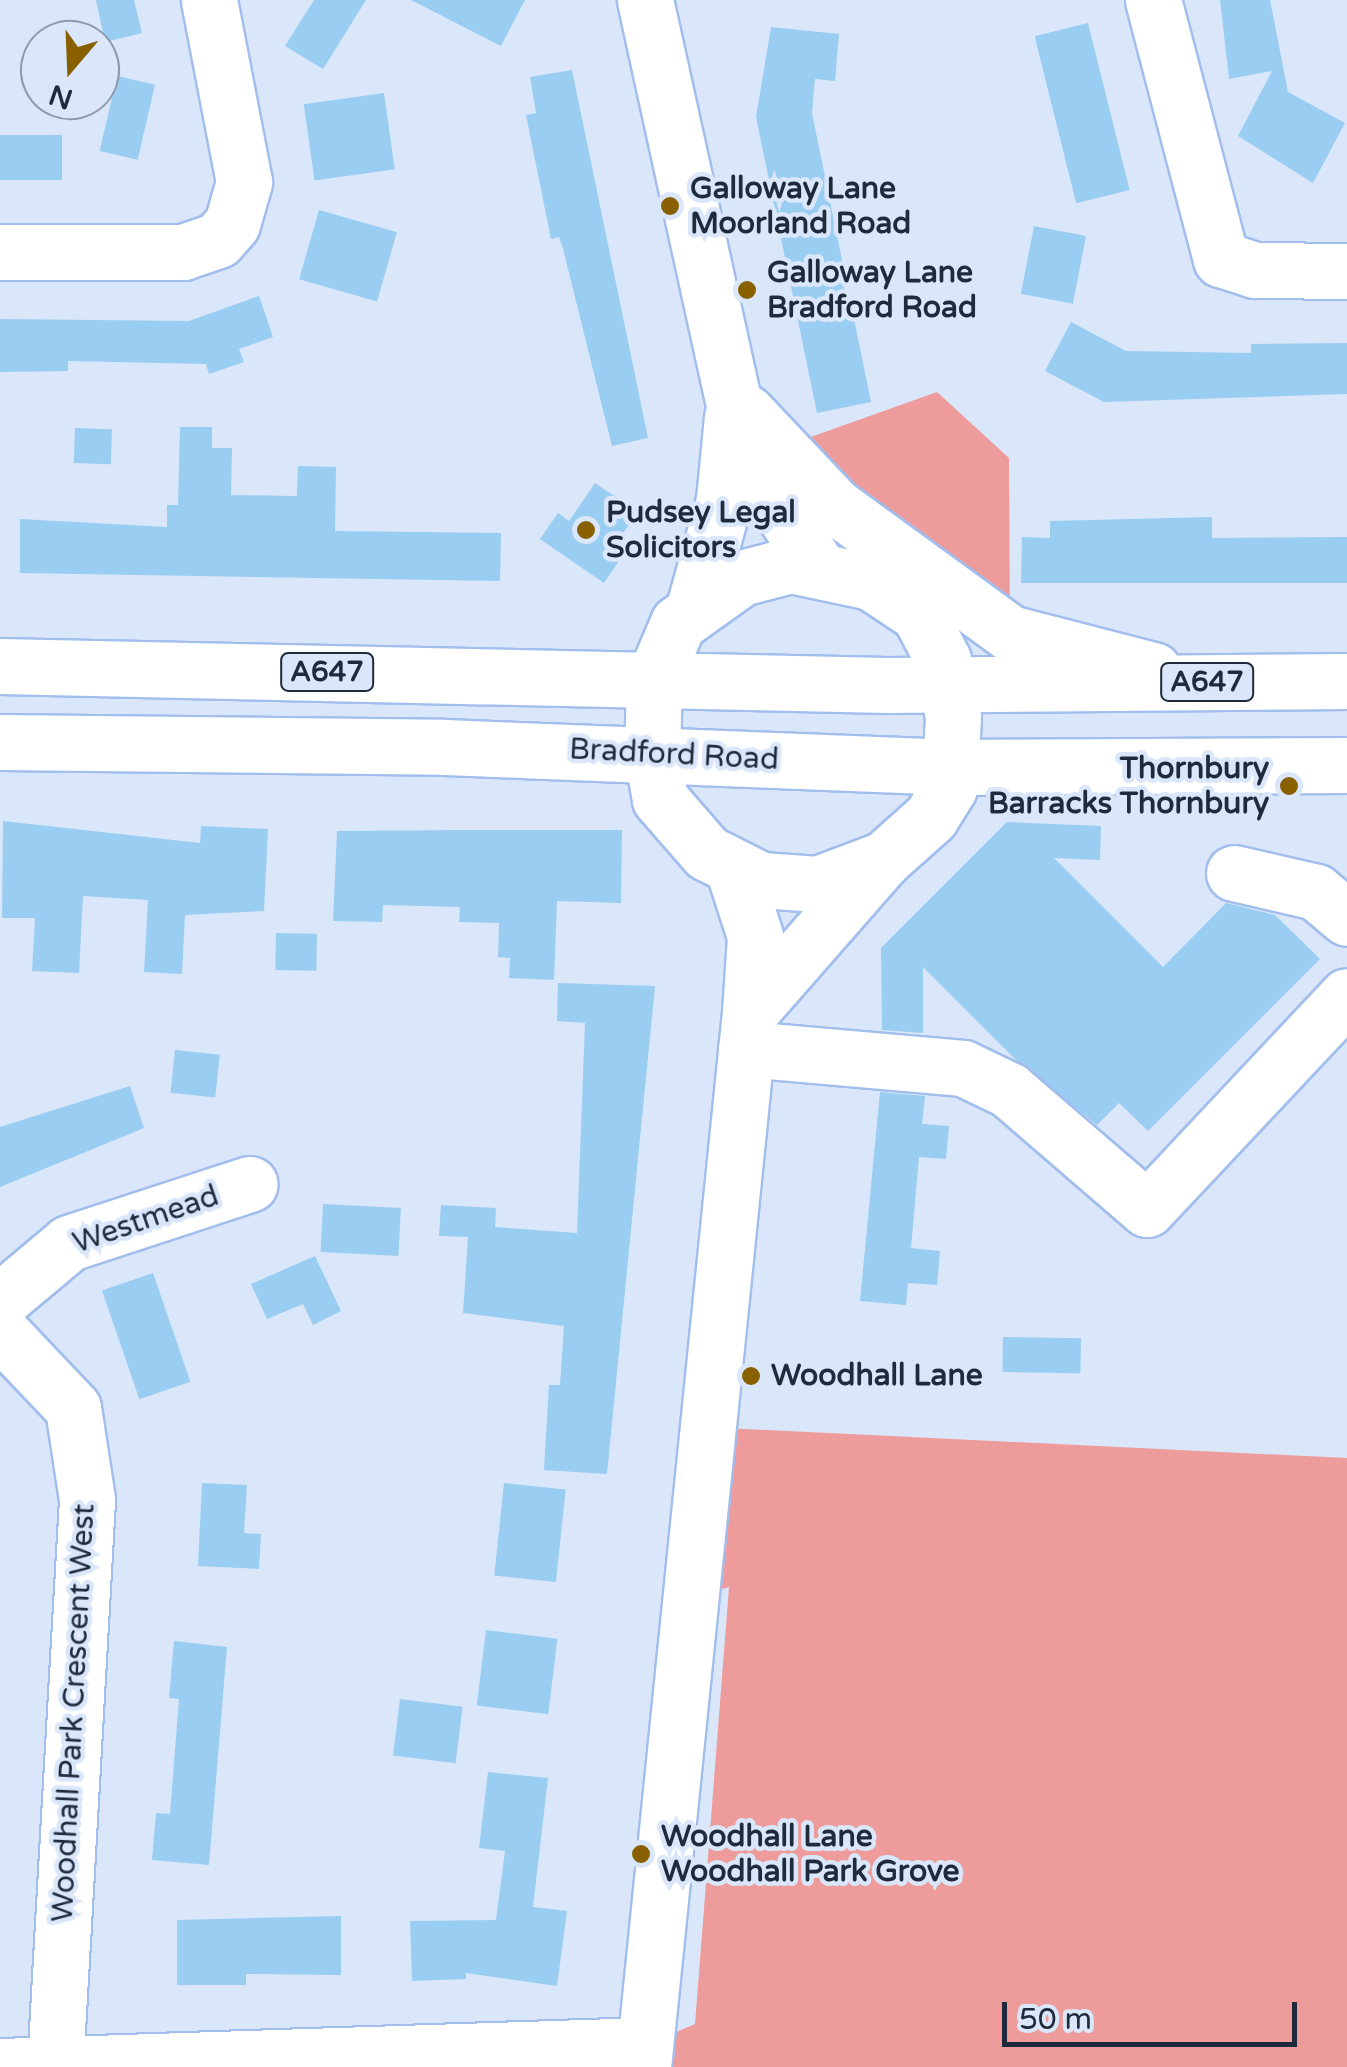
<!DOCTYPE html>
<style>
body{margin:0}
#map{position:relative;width:1347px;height:2067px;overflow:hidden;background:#dae6f9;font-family:"Varela Round",sans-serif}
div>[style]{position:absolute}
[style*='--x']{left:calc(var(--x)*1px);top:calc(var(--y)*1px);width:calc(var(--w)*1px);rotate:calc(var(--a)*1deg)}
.green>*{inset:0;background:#ed9c9b}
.building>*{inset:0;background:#9acdf2;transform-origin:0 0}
.roads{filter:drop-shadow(2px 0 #a1beed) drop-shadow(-2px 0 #a1beed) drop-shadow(0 2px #a1beed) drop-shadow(0 -2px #a1beed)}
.minor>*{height:55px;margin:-27.5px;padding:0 27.5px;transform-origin:27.5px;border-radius:27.5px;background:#fff}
.major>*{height:55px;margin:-27.5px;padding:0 27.5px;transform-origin:27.5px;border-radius:27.5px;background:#fff}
.highway>*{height:55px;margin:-27.5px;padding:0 27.5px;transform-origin:27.5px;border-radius:27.5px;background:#fff}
.dots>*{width:28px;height:28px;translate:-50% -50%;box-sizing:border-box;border:5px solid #dae6f9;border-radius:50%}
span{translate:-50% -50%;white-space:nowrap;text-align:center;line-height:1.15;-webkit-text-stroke:9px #dae6f9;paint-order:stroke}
.shield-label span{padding:2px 8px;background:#dae6f9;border:2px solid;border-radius:8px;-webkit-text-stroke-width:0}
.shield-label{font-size:28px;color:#1f2a3c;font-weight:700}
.poi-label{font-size:30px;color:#1f2a3c;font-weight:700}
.left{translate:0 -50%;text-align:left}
.right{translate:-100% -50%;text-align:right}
.street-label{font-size:30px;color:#1f2a3c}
.north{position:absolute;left:20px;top:20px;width:100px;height:100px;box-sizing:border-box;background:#dae6f9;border:2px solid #8f9bad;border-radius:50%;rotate:199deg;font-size:28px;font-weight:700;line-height:40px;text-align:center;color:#1f2a3c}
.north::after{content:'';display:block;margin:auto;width:35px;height:45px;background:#896000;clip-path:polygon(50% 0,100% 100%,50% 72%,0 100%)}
.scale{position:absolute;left:1002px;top:2002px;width:295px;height:45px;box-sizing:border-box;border:5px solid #1f2a3c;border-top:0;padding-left:12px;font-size:30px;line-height:35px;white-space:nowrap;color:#1f2a3c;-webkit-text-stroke:8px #dae6f9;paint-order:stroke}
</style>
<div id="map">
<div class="green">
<i style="clip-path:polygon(937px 392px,1009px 458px,1010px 633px,780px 448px)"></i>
<i style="clip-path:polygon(704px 1427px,1347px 1458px,1347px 2067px,643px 2067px,645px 2045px,695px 2024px,729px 1587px,690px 1598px)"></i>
</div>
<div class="building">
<i style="clip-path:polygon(96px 0,134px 0,142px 33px,105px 42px)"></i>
<i style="clip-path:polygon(314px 0,366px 0,323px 69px,285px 46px)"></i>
<i style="clip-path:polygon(411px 0,525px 0,501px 46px)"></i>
<i style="clip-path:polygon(1220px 0,1270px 0,1288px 92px,1345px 123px,1313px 183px,1238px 136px,1272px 71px,1229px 79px)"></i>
<i style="left:1088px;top:23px;width:172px;height:55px;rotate:76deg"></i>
<i style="clip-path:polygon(771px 27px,839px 34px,835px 81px,815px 79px,812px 113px,871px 402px,817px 413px,756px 117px)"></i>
<i style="clip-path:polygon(572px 70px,648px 438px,612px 446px,563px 249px,559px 237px,551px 239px,526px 115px,536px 113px,530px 77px)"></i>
<i style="left:117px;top:76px;width:39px;height:77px;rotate:13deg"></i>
<i style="left:384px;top:93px;width:77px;height:81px;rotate:82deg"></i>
<i style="left:0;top:135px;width:62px;height:45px"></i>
<i style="left:319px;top:210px;width:81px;height:72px;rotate:16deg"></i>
<i style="left:1034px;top:226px;width:53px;height:69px;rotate:11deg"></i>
<i style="clip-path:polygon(259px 296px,273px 337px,239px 349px,244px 362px,209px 374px,206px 364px,68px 361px,68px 371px,0 372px,0 319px,189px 321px)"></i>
<i style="clip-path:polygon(1071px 322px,1126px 351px,1251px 353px,1251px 344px,1347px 343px,1347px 394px,1104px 402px,1045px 371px)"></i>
<i style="clip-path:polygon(180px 427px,212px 427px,212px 448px,232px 448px,231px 495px,297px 496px,298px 466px,336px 467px,335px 531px,501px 533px,500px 581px,20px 573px,20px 519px,167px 527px,167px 505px,178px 505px)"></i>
<i style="left:75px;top:428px;width:37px;height:35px;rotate:2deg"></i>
<i style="clip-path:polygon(595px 483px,638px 512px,619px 539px,629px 546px,604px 583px,540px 539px,558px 513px,569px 521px)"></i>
<i style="clip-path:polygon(1212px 517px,1212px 538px,1347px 537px,1347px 583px,1021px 583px,1022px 537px,1050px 538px,1050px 521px)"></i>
<i style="clip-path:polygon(3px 821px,200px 843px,201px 826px,268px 829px,264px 911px,185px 915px,182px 974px,144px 972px,148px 900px,83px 896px,79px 973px,32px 971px,35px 918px,2px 918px)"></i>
<i style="clip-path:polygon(1007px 822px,1101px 826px,1100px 860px,1054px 858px,1163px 967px,1226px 903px,1275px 915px,1320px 959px,1148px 1131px,1119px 1103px,1097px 1125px,1014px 1058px,923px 967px,923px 1033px,882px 1030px,881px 948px)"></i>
<i style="clip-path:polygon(461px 830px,622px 830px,621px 903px,557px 901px,554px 980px,509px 978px,510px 958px,498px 957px,499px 923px,459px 922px,460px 907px,383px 905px,382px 922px,333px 921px,337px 831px)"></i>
<i style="left:276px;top:933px;width:41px;height:37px;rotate:1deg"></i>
<i style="clip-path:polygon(558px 983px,655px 986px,607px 1474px,544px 1470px,549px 1385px,560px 1385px,564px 1326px,463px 1313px,468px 1237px,439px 1236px,441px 1205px,496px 1208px,495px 1227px,577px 1233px,585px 1023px,557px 1021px)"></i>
<i style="left:175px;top:1050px;width:45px;height:43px;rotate:6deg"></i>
<i style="clip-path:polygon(130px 1086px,144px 1128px,0 1187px,0 1127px)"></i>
<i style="clip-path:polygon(880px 1092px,925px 1096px,922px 1124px,949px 1126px,946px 1159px,919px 1157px,911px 1248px,940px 1251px,937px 1285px,908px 1283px,906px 1305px,860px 1301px)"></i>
<i style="left:323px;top:1204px;width:78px;height:48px;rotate:3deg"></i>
<i style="clip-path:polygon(315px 1256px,341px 1311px,313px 1325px,303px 1304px,267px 1319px,251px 1284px)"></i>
<i style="left:153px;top:1273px;width:115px;height:54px;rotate:71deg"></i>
<i style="left:1003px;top:1337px;width:78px;height:35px;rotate:1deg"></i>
<i style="clip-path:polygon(202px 1483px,247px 1485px,244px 1533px,261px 1534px,259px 1569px,198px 1566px)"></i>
<i style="left:504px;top:1483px;width:62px;height:93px;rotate:6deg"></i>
<i style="left:486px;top:1630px;width:72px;height:76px;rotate:7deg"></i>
<i style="clip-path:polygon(174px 1641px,227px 1647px,209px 1865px,152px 1860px,156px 1813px,170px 1814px,179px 1699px,169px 1698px)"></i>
<i style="left:400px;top:1699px;width:63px;height:57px;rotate:7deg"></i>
<i style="clip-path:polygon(488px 1772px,548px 1778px,533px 1907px,567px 1911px,557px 1986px,466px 1973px,466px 1979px,412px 1981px,410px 1921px,496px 1920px,505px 1851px,479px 1848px)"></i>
<i style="clip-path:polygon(341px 1916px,341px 1975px,246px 1974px,246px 1985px,177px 1985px,177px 1920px)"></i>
</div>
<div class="roads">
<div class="minor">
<i style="--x:1153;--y:0;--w:268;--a:75.3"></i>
<i style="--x:1221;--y:259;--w:36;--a:18"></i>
<i style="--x:1255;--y:270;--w:92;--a:0.6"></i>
<i style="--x:0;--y:252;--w:183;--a:0"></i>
<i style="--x:183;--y:252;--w:37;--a:-19"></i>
<i style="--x:218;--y:240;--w:21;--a:-49"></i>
<i style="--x:232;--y:224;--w:44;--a:-74.1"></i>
<i style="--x:244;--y:182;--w:185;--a:-100.9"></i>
<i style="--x:1234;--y:873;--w:84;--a:13"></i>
<i style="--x:1316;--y:892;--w:40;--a:40"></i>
<i style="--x:750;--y:1012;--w:203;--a:-48.8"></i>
<i style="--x:746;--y:1049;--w:218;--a:5"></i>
<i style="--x:963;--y:1068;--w:51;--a:25.6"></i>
<i style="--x:1009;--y:1090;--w:182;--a:40.8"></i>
<i style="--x:1147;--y:1209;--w:292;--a:-46.8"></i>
<i style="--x:0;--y:1301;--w:90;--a:-40"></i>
<i style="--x:69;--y:1243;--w:190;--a:-18.1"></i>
<i style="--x:0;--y:1331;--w:106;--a:46.5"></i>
<i style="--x:73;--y:1408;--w:93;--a:81.3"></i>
<i style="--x:87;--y:1500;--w:567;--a:93.24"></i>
<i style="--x:0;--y:2066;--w:645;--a:-1.86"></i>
<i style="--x:643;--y:2067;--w:1060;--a:-84.21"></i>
<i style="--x:750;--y:1012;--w:76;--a:-86.2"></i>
<i style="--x:755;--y:936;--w:68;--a:-107.9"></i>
</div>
<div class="major">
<i style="--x:645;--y:0;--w:409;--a:77.6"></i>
<i style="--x:733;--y:399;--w:85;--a:70.7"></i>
<i style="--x:761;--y:479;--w:103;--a:57.2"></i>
<i style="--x:746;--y:412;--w:129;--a:46.6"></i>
<i style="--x:835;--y:506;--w:216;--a:36"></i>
<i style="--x:1010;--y:633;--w:148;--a:14.5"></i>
<i style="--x:695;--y:604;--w:108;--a:-74.4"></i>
<i style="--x:724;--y:500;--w:83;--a:-84.5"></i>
</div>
<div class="highway">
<i style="--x:791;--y:565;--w:82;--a:12"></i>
<i style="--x:871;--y:582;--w:58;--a:33.7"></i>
<i style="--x:919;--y:614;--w:52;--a:62.4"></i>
<i style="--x:943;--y:660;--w:59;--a:80.2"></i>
<i style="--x:953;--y:718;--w:70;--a:93.3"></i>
<i style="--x:949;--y:788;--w:34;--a:122"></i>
<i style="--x:931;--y:817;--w:63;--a:138.2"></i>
<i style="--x:884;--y:859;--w:71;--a:159.3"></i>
<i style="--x:818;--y:884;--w:57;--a:-176"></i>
<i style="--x:761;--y:880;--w:60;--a:-153.4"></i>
<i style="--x:707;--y:853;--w:72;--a:-131"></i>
<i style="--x:660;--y:799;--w:44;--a:-100.5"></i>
<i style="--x:652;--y:756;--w:77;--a:-88.5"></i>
<i style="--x:654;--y:679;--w:61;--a:-66.8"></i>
<i style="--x:678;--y:623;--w:77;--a:-35.5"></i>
<i style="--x:741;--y:578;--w:52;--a:-14.6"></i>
<i style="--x:0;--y:666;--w:888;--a:1.23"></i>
<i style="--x:888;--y:685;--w:459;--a:-0.5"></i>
<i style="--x:0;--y:742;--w:444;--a:0.6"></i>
<i style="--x:444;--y:747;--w:509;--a:2.25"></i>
<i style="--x:953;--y:767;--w:394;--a:-0.3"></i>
</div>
</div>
<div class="dots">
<i style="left:670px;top:206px;background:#896000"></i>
<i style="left:747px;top:290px;background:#896000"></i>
<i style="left:586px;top:530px;background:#896000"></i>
<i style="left:1289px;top:786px;background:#896000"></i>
<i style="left:751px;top:1376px;background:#896000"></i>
<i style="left:641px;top:1854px;background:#896000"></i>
</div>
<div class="shield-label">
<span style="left:327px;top:672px">A647</span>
<span style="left:1207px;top:682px">A647</span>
</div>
<div class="poi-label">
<span class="left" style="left:690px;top:206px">Galloway Lane<br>Moorland Road</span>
<span class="left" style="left:767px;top:290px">Galloway Lane<br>Bradford Road</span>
<span class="left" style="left:606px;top:530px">Pudsey Legal<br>Solicitors</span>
<span class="right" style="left:1269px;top:786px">Thornbury<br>Barracks Thornbury</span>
<span class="left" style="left:771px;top:1376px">Woodhall Lane</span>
<span class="left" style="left:661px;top:1854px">Woodhall Lane<br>Woodhall Park Grove</span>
</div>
<div class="street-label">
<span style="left:674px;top:755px;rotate:3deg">Bradford Road</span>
<span style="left:146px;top:1220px;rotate:-19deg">Westmead</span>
<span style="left:74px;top:1713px;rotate:-87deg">Woodhall Park Crescent West</span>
</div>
<div class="north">N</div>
<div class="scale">50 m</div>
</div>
